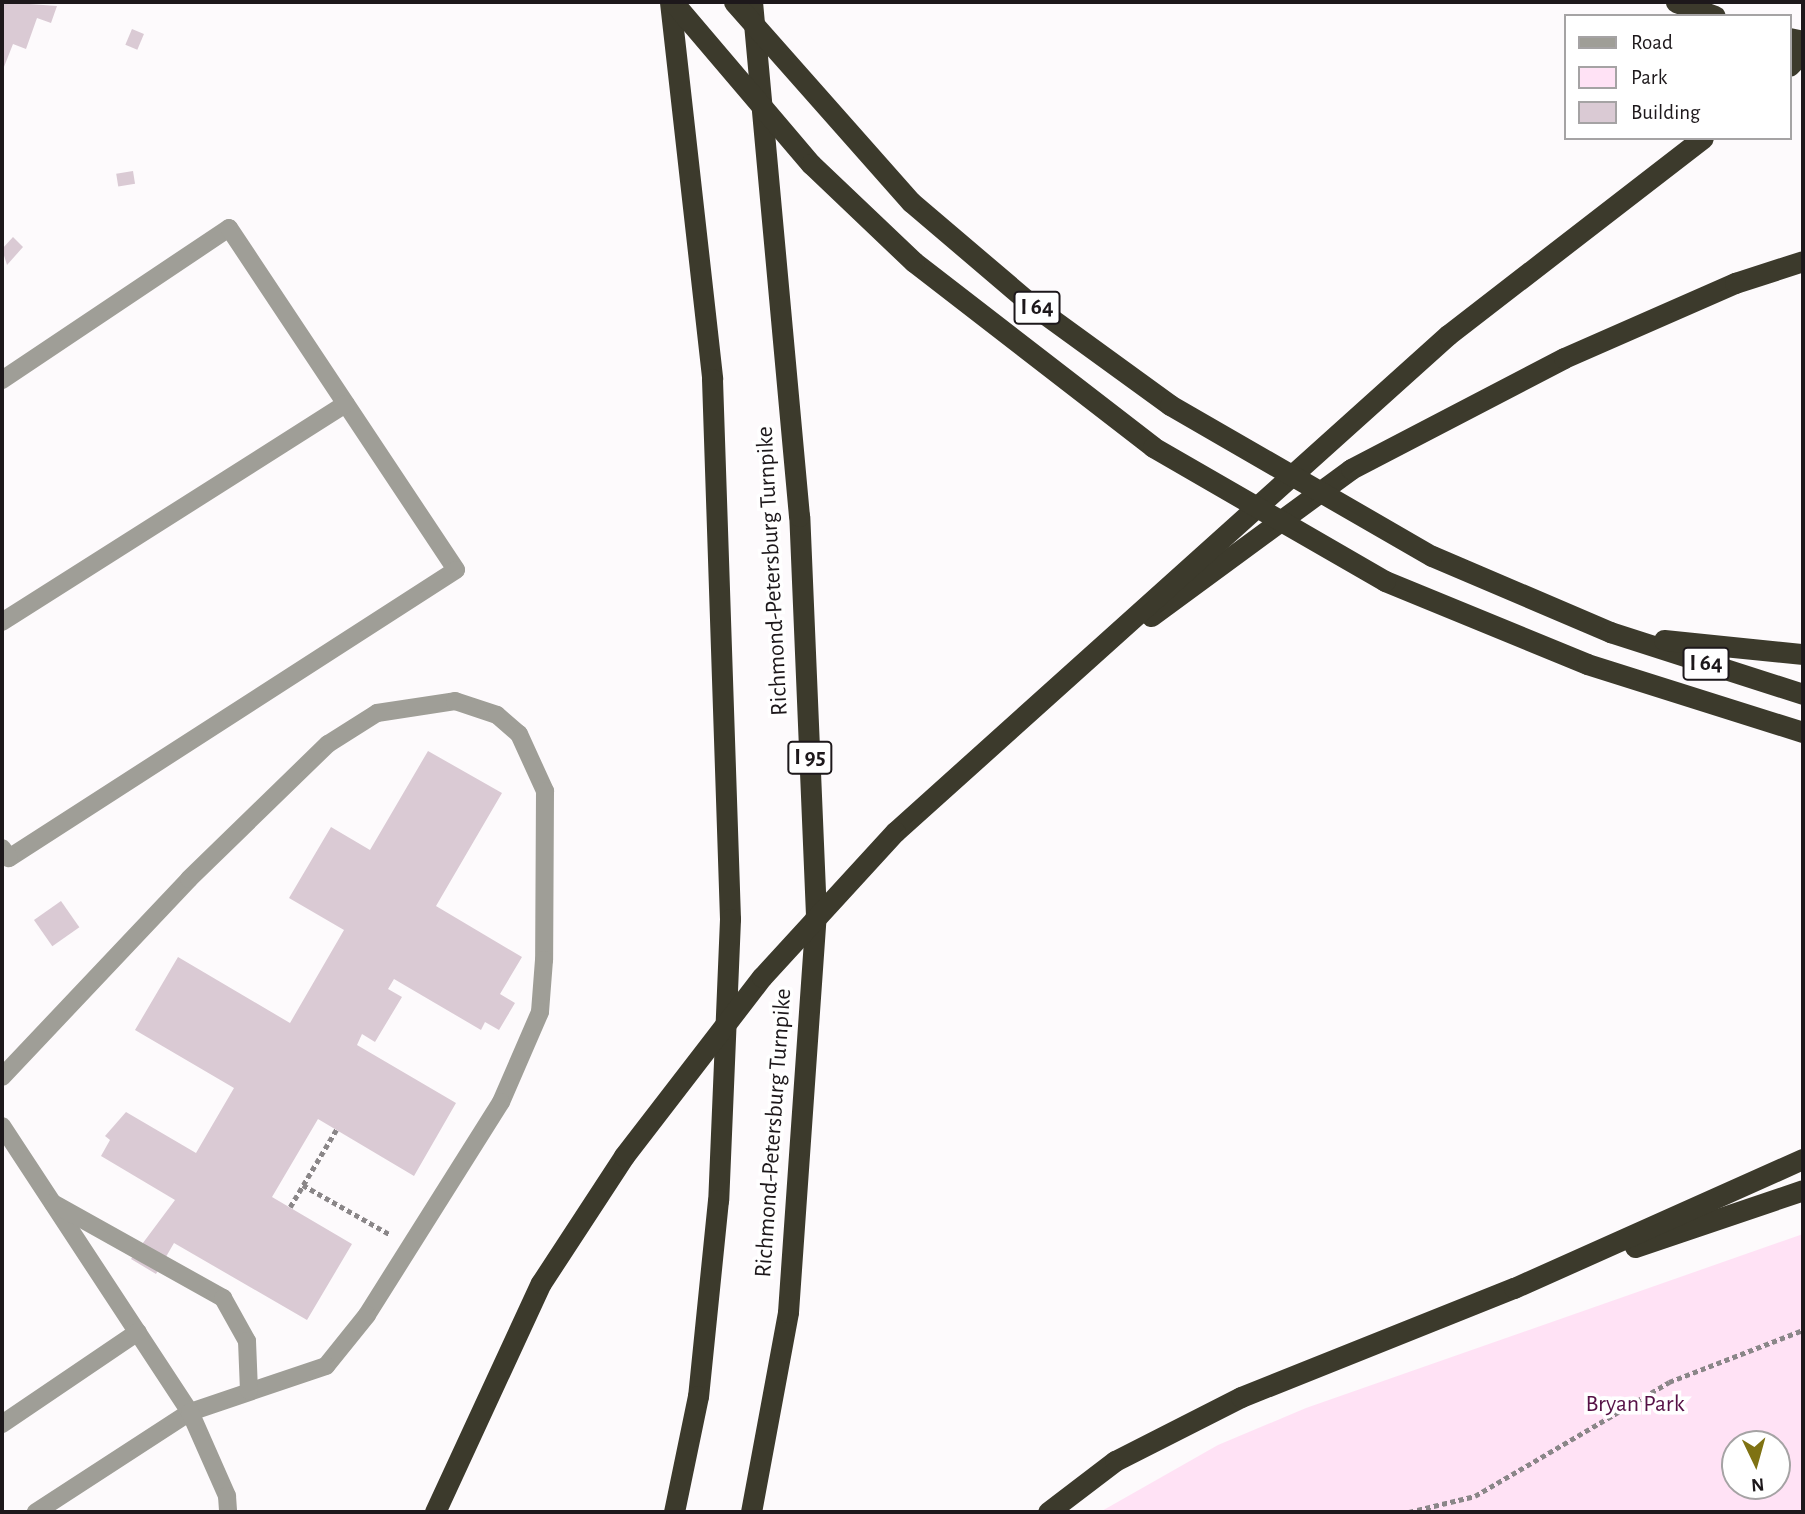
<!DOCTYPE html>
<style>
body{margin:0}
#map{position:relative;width:1805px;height:1514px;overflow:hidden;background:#fdfafc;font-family:"Alegreya Sans",sans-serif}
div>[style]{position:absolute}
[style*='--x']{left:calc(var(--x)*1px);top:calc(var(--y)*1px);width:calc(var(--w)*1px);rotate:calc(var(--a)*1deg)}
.green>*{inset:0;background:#ffe2f5}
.building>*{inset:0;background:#dacad4;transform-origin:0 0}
.path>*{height:4.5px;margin-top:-2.25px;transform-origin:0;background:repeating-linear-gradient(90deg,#8a8688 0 5px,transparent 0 8.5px)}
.minor>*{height:18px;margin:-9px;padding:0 9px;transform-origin:9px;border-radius:9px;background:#9f9e97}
.highway>*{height:21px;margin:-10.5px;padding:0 10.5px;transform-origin:10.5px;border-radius:10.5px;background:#3c3a2c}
.highway-bridge>*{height:21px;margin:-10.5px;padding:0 10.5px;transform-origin:10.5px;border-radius:10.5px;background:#3c3a2c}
span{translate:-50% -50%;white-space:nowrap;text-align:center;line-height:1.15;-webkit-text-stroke:7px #fff;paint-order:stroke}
.shield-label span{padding:2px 5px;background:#fff;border:2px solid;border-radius:5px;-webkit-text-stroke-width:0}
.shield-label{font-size:23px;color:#1d181b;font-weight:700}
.street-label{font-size:24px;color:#1d181b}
.park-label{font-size:24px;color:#561146}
.frame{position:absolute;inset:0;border:4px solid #1d181b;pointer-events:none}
.legend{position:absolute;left:1564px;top:14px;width:228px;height:126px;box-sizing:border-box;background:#fff;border:2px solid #a5a3a4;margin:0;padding:9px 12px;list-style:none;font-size:21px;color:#1d181b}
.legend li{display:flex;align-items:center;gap:14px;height:35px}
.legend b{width:35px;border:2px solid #a5a3a4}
.north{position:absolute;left:1721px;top:1430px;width:70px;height:70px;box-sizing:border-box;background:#fff;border:2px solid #a5a3a4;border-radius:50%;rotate:175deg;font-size:19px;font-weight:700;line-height:28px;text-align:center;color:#1d181b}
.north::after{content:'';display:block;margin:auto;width:24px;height:32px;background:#7f7213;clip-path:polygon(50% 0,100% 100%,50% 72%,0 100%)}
</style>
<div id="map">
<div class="green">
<i style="clip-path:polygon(evenodd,1803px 1234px,1803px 1512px,1100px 1512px,1218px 1445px,1306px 1408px,1803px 1234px,1735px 1444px,1777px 1444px,1777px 1486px,1735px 1486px,1735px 1444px)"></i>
</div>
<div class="building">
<i style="clip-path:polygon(2px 2px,57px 6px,51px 23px,37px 18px,26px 49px,13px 44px,2px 72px)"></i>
<i style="left:132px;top:29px;width:13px;height:17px;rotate:23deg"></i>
<i style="left:133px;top:171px;width:13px;height:17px;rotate:81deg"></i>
<i style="clip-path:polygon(13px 237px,23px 247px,7px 265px,2px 249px)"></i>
<i style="clip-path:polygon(428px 751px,502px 793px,436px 906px,522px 957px,500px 994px,515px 1003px,499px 1030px,485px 1022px,481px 1030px,394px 979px,388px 989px,402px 997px,375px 1042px,362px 1034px,357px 1045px,456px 1103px,414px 1176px,318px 1119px,272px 1197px,352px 1244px,307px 1320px,174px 1243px,156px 1274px,131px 1259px,175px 1200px,101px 1156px,110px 1140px,105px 1136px,126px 1112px,196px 1153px,234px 1088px,135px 1030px,178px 957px,290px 1023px,344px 930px,289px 898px,331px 827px,370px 850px)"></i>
<i style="left:61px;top:901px;width:32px;height:33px;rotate:55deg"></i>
</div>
<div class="path">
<i style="--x:303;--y:1185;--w:101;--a:29.6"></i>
<i style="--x:290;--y:1207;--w:90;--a:-59.1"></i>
<i style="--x:1409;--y:1512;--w:68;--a:-13.6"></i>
<i style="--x:1475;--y:1496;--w:225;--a:-30.4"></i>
<i style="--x:1669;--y:1382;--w:144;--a:-21.2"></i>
</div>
<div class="minor">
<i style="--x:2;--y:380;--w:273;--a:-33.8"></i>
<i style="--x:229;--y:228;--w:410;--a:56.4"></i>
<i style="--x:456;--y:570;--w:532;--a:147.21"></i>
<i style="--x:9;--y:858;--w:12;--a:-125"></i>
<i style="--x:2;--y:622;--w:407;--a:-32.4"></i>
<i style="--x:2;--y:1077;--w:272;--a:-46.6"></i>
<i style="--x:189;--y:879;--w:194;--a:-44.2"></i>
<i style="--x:328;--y:744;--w:58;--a:-32.3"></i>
<i style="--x:377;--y:713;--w:79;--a:-8.7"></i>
<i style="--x:455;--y:701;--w:44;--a:18.4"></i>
<i style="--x:497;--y:715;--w:29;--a:41"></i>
<i style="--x:519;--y:734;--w:63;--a:65.5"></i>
<i style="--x:545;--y:791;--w:169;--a:90.3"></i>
<i style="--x:544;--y:960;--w:52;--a:94.4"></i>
<i style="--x:540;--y:1012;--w:98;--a:113.4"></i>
<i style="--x:501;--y:1102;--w:252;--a:122.2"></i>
<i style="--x:367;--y:1315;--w:65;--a:128.8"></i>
<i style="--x:326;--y:1366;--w:144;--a:161.3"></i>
<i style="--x:190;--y:1412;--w:184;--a:147"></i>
<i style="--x:2;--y:1126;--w:342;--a:56.7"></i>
<i style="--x:190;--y:1412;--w:92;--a:66.2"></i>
<i style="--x:227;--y:1496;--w:16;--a:86"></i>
<i style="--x:53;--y:1203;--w:195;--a:29.2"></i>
<i style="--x:223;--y:1298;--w:49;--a:60.8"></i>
<i style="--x:247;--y:1341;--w:50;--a:87.7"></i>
<i style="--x:2;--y:1424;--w:164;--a:-34.1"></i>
</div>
<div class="highway">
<i style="--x:670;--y:2;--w:379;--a:83.6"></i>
<i style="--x:712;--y:379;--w:540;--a:88.09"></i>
<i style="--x:730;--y:919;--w:281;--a:92.4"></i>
<i style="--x:718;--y:1200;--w:197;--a:95.8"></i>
<i style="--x:698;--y:1396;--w:118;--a:101.7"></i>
<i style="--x:1676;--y:2;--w:41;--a:19.7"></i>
<i style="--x:1789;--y:38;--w:14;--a:12"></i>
<i style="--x:1789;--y:66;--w:20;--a:-45"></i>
<i style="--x:911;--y:202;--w:157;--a:40.4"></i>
<i style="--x:1031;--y:304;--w:172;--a:36"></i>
<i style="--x:914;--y:262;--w:302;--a:37.7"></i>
<i style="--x:1432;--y:556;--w:194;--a:23.1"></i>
<i style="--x:1610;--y:632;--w:203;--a:17.8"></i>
<i style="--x:1385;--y:581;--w:218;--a:22.3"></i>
<i style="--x:1587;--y:664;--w:226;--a:17.5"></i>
<i style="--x:1151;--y:616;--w:248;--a:-36.3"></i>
<i style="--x:1351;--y:469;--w:240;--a:-27.5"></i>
<i style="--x:1564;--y:358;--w:187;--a:-23.7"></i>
<i style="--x:1735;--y:283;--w:71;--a:-17.9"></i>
<i style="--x:1664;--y:640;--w:140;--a:5.8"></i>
<i style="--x:895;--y:832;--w:744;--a:-41.95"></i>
<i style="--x:1448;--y:335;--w:322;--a:-37.7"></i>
<i style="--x:1635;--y:1247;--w:177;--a:-18.7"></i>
<i style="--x:435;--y:1512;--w:252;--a:-65.2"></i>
<i style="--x:751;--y:1512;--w:203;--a:-79.5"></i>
<i style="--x:788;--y:1312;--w:398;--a:-86"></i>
<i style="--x:816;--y:915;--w:399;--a:-92.4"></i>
<i style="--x:799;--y:516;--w:516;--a:-95.22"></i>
<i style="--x:1048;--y:1512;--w:84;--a:-37.3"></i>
<i style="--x:1115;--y:1461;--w:141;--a:-26.9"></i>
<i style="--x:1241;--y:1397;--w:294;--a:-21.8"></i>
<i style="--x:1514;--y:1288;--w:316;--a:-24.1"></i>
</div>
<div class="highway-bridge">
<i style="--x:673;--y:2;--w:213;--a:49.6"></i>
<i style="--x:811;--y:164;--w:142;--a:43.6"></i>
<i style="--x:734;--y:2;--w:267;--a:48.5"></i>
<i style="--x:1170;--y:405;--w:302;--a:30"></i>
<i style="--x:1153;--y:447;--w:268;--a:30"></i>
<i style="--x:541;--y:1283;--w:152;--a:-56.8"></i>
<i style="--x:624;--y:1156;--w:226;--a:-52.4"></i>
<i style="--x:762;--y:977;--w:197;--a:-47.5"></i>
</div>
<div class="shield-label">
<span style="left:1037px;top:308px">I 64</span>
<span style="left:1706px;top:664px">I 64</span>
<span style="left:810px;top:758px">I 95</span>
</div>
<div class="street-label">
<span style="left:773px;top:571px;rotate:-93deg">Richmond-Petersburg Turnpike</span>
<span style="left:774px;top:1133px;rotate:-86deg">Richmond-Petersburg Turnpike</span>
</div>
<div class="park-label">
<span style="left:1635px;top:1405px">Bryan Park</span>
</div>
<div class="frame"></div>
<ul class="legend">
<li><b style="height:9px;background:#9f9e97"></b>Road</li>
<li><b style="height:19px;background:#ffe2f5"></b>Park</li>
<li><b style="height:19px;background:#dacad4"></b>Building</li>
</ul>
<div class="north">N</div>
</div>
